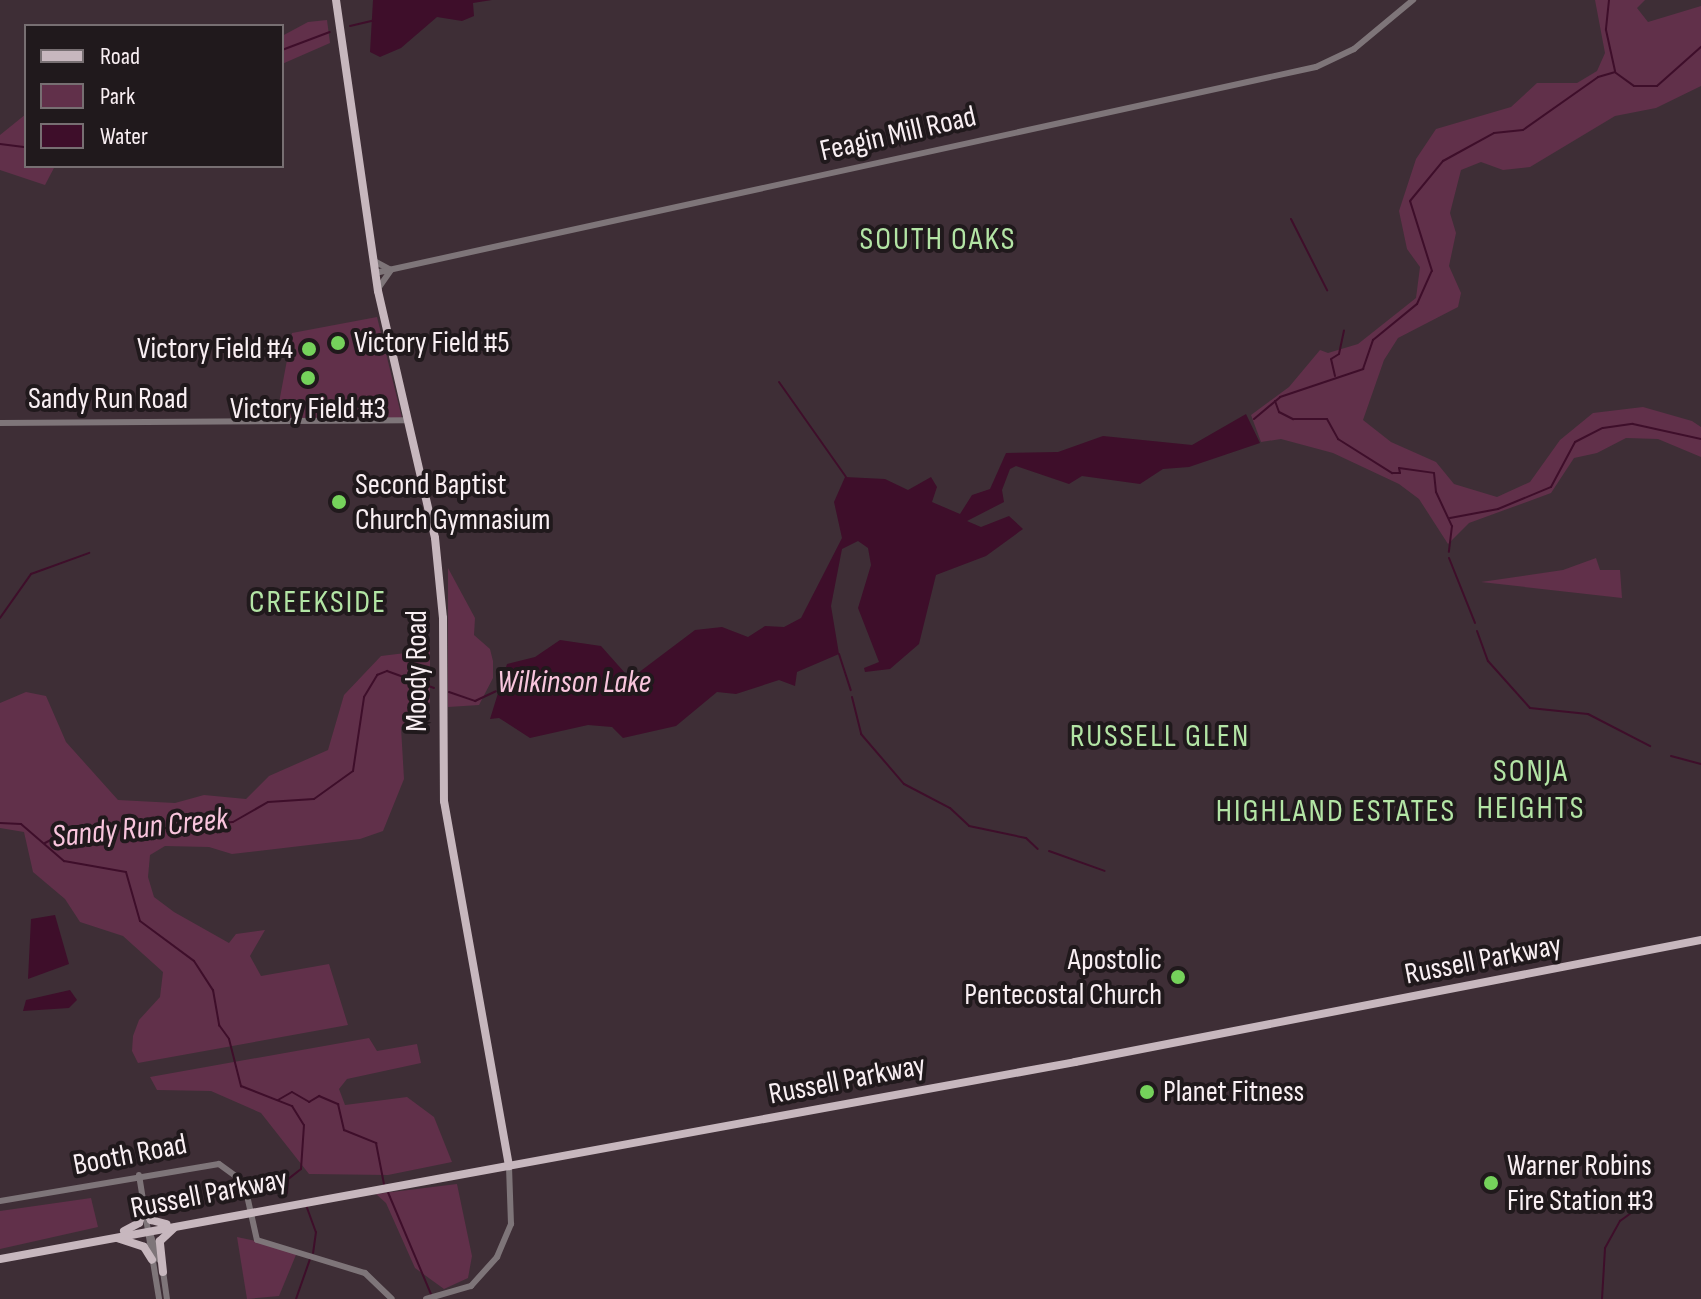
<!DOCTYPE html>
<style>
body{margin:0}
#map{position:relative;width:1701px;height:1299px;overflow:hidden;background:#3e2e36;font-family:"Sofia Sans Condensed",sans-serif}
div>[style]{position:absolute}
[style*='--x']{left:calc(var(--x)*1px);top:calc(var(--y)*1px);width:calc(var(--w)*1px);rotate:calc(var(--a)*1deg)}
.green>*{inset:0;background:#61304a}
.water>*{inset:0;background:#3e0e2a}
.stream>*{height:2px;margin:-1px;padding:0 1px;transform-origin:1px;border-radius:1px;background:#3e0e2a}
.minor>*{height:6px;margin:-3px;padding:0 3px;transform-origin:3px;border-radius:3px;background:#7e7579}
.major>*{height:8px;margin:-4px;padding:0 4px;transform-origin:4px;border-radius:4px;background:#c7b7be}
.dots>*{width:22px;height:22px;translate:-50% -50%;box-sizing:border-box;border:4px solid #20191c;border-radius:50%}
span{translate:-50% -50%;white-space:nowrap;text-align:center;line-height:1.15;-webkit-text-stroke:8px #20191c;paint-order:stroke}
.street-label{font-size:30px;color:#f9eff3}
.poi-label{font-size:30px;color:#f9eff3}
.left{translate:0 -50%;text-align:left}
.right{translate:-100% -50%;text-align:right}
.neighbourhood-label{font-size:32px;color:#b3e5a5;letter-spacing:2px}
.water-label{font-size:32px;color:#f9c5dd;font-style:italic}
.legend{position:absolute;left:24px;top:24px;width:260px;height:144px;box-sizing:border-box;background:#20191c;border:2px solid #776f72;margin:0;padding:10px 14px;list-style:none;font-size:24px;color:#f9eff3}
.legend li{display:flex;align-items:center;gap:16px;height:40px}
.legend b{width:40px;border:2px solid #776f72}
</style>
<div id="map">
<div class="green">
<i style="clip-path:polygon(1595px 0,1645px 0,1637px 8px,1648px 22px,1701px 6px,1701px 86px,1656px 108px,1615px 116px,1530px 167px,1503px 170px,1481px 162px,1461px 170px,1450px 213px,1456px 233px,1449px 266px,1461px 293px,1458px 307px,1398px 338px,1384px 360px,1363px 420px,1391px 442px,1436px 462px,1454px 484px,1497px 497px,1530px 482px,1560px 440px,1593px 413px,1643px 407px,1692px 421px,1701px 427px,1701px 457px,1658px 439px,1626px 438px,1597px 453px,1574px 458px,1551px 493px,1469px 523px,1448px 544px,1419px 499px,1399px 484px,1333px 453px,1281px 439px,1261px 442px,1251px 415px,1289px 387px,1320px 350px,1328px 353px,1358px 344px,1416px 298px,1420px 267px,1407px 249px,1399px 211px,1416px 159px,1436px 129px,1511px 107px,1537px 83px,1577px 83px,1597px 71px,1605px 53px)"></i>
<i style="clip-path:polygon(327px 20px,330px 43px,282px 64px,282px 36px,308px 22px)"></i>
<i style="clip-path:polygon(26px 114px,26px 166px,55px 166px,45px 185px,0 170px,0 135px)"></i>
<i style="clip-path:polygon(377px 317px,402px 418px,276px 419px,292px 333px)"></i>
<i style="clip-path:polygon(1596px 558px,1600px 570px,1620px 570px,1622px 598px,1481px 582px,1563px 570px)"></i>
<i style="clip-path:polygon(448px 568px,475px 618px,474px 635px,490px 649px,493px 661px,493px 678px,479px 705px,448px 707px)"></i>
<i style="clip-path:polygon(430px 650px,430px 702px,401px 727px,404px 779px,383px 831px,360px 839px,232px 854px,209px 847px,165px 846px,150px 855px,148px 877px,154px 897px,174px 912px,229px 943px,236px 934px,265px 930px,250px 956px,261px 976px,329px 964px,348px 1025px,138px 1063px,132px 1051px,133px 1036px,139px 1020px,160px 997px,163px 972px,123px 936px,80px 922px,65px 899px,33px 872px,24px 832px,0 828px,0 703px,26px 692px,46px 696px,66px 742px,118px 800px,175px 803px,204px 795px,246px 799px,269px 776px,328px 750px,344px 695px,381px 656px)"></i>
<i style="clip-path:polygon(369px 1038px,377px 1051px,417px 1044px,421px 1063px,347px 1079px,339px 1089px,345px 1105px,407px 1097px,434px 1117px,452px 1162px,388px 1175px,309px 1174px,261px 1113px,211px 1091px,157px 1090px,150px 1077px)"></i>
<i style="clip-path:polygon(457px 1184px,472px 1256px,468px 1278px,444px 1289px,415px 1268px,386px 1203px,376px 1194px)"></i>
<i style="clip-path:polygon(91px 1198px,98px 1227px,0 1249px,0 1211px)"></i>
<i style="clip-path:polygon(237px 1237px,298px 1250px,279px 1296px,247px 1299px)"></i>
</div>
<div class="water">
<i style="clip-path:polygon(373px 0,492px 0,473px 3px,474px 16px,462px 21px,437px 17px,401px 48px,380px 57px,370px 52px)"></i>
<i style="clip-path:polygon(1246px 414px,1260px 443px,1189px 467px,1163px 469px,1140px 484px,1082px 476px,1069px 484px,1016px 466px,1010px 469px,1002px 490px,1004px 502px,967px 521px,981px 527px,1009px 516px,1023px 529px,986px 556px,936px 575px,919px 644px,890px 669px,865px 672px,864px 668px,879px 662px,858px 608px,871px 565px,868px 548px,858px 541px,842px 549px,831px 606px,839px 654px,797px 672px,795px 686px,779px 680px,736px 694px,717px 692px,676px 726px,623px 738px,612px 727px,588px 725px,530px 738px,499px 718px,490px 719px,507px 664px,535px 657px,560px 640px,601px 646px,625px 673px,634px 676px,695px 630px,722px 627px,748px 637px,765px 626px,784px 627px,801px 618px,842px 538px,834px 502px,845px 477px,885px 479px,908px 490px,931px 477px,937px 487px,932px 502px,960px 514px,972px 495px,990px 489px,1006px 453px,1058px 452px,1103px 436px,1192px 445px)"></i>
<i style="clip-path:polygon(55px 915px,69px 964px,28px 979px,31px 919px)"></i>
<i style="clip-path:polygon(70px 990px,77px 1000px,69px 1008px,23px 1011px,26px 1000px)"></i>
</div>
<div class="stream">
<i style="--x:1609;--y:0;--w:30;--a:96"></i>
<i style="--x:1606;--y:30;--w:42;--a:77.6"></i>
<i style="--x:350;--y:26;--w:23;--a:-13"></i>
<i style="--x:282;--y:50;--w:51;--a:-20.6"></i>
<i style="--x:1616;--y:73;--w:22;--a:36"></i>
<i style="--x:1634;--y:86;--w:23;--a:0"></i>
<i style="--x:1657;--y:86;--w:59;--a:-41.6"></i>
<i style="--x:0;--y:144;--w:26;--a:7"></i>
<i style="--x:1291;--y:219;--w:80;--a:63.1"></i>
<i style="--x:1335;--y:376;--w:17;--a:-103"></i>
<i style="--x:1331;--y:359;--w:9;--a:-32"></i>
<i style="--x:1339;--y:354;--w:24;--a:-78"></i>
<i style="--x:779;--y:382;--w:116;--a:54.8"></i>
<i style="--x:1275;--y:401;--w:12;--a:70"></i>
<i style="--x:1279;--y:412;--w:16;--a:27"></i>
<i style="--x:1293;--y:419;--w:34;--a:0"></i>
<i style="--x:1327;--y:419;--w:23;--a:61"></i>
<i style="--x:1338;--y:439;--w:64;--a:32.2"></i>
<i style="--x:1392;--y:473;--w:8;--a:0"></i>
<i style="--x:1400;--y:473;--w:5;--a:-101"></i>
<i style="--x:1399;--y:468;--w:35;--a:8"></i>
<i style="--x:1434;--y:473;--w:19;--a:84"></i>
<i style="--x:1436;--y:492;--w:38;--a:65"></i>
<i style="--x:1452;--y:526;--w:26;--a:97"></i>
<i style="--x:1254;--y:419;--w:34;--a:-40"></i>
<i style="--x:1280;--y:397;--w:88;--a:-18.6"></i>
<i style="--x:1363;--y:369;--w:31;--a:-71"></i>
<i style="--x:1373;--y:340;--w:57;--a:-39.3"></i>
<i style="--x:1417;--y:304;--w:36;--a:-66"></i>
<i style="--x:1432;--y:271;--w:73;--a:-107.4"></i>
<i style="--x:1410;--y:201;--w:52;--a:-50.5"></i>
<i style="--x:1443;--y:161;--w:58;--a:-28.8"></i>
<i style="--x:1494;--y:133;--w:29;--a:-6"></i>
<i style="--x:1523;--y:130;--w:92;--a:-35.2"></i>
<i style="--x:1598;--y:77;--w:18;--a:-16"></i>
<i style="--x:1450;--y:518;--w:49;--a:-10.6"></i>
<i style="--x:1498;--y:509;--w:57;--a:-22.5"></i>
<i style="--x:1551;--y:487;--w:51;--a:-61.9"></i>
<i style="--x:1575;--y:442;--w:31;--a:-27"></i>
<i style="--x:1603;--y:428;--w:30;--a:-8"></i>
<i style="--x:1633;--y:424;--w:70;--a:12.4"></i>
<i style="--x:1449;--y:558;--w:70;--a:68.2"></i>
<i style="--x:0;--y:618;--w:54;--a:-54.8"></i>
<i style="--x:31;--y:574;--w:62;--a:-19.9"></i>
<i style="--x:1477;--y:631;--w:32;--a:70"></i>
<i style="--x:1488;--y:661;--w:63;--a:48.2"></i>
<i style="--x:1530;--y:708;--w:58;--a:5.9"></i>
<i style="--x:1588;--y:714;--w:70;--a:27.3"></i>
<i style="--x:839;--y:654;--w:38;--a:72"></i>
<i style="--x:449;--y:692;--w:28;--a:19"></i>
<i style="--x:475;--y:701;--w:23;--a:-25"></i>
<i style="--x:852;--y:697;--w:38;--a:76"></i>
<i style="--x:861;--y:734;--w:66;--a:49.3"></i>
<i style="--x:904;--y:784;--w:52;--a:27.6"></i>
<i style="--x:950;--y:808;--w:26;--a:43"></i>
<i style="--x:969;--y:826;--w:58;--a:11.9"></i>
<i style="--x:1026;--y:838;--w:16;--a:43"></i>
<i style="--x:1671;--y:756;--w:31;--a:15"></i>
<i style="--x:0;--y:823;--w:21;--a:3"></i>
<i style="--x:21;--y:824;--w:57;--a:40.7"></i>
<i style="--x:64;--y:861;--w:63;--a:10.1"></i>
<i style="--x:126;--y:872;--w:51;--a:74.1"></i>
<i style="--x:140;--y:921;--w:67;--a:36.5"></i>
<i style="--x:194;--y:961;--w:35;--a:57"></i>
<i style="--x:213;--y:990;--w:36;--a:80"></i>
<i style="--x:219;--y:1025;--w:17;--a:54"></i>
<i style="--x:229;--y:1039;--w:49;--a:75.7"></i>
<i style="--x:241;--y:1086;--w:55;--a:21.4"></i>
<i style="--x:292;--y:1106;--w:22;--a:58"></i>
<i style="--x:304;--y:1125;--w:44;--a:93.9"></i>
<i style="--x:301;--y:1169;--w:16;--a:142"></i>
<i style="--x:288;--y:1179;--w:14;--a:94"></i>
<i style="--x:45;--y:843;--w:24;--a:-28"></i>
<i style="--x:66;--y:832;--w:39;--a:-7"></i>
<i style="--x:105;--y:827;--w:32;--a:-5"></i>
<i style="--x:137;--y:824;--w:19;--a:16"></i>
<i style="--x:155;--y:829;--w:78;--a:-5.1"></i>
<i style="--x:233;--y:822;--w:40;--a:-29.7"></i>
<i style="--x:268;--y:802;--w:46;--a:-3.7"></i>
<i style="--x:314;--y:799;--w:48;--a:-35.7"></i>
<i style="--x:353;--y:771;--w:75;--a:-81.5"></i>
<i style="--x:364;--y:697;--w:26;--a:-59"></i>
<i style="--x:377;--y:675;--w:11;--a:-22"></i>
<i style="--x:387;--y:671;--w:50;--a:19.9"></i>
<i style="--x:1049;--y:851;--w:59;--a:19.7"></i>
<i style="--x:278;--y:1100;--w:16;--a:-30"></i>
<i style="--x:292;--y:1092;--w:20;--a:30"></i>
<i style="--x:309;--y:1102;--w:12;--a:-31"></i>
<i style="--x:319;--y:1096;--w:21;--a:23"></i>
<i style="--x:338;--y:1104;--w:27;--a:77"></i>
<i style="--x:344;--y:1130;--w:35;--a:22"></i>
<i style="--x:376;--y:1143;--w:42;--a:79"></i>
<i style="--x:387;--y:1190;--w:113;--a:67.1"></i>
<i style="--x:306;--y:1205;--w:29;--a:70"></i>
<i style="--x:316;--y:1232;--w:21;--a:98"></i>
<i style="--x:296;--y:1299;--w:42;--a:-70.7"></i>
<i style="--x:1602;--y:1299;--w:51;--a:-86.6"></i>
<i style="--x:1605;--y:1248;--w:31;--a:-61"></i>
<i style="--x:1620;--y:1221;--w:29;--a:-36"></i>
</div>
<div class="minor">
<i style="--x:374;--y:261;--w:19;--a:28"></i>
<i style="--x:391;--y:270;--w:21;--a:125"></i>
<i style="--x:375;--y:273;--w:963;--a:-12.35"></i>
<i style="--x:1316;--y:67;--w:42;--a:-25.3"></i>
<i style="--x:1354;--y:49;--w:77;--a:-39.7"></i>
<i style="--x:0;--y:423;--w:407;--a:-0.4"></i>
<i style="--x:139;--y:1175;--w:126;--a:80.8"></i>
<i style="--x:0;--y:1201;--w:222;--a:-9.6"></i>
<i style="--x:219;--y:1164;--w:31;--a:36"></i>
<i style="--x:244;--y:1182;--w:59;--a:77.4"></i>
<i style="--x:257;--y:1240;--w:113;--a:17"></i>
<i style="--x:365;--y:1273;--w:37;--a:44"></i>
<i style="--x:150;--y:1233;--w:28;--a:72"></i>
<i style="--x:163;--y:1271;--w:28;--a:82"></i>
<i style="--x:426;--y:1299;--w:47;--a:-16.1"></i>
<i style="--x:471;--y:1286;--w:39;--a:-48"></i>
<i style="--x:497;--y:1257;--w:36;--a:-67"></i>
<i style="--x:511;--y:1224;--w:58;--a:-92"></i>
</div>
<div class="major">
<i style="--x:336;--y:0;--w:294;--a:81.8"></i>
<i style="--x:378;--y:291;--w:253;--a:77"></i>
<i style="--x:435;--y:538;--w:80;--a:84.3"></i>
<i style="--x:443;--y:618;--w:183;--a:89.7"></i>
<i style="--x:444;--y:801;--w:371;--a:79.9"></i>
<i style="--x:145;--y:1211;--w:11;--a:56"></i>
<i style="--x:151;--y:1220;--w:16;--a:15"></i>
<i style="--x:124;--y:1231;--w:17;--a:-28"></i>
<i style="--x:139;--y:1223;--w:16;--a:-72"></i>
<i style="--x:117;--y:1238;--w:28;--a:18"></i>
<i style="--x:144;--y:1247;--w:15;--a:58"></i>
<i style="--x:0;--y:1259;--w:1093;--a:-10.38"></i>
<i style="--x:1075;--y:1062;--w:638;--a:-11.03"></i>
<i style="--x:163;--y:1272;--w:31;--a:-96"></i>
<i style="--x:160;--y:1241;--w:19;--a:-43"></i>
</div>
<div class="dots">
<i style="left:338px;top:343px;background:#75d25b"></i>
<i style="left:309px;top:349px;background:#75d25b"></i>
<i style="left:308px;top:378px;background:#75d25b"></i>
<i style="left:339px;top:502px;background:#75d25b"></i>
<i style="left:1178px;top:977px;background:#75d25b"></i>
<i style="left:1147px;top:1092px;background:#75d25b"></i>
<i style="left:1491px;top:1183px;background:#75d25b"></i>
</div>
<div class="street-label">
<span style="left:898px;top:134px;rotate:-13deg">Feagin Mill Road</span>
<span style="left:108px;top:399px">Sandy Run Road</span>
<span style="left:417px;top:671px;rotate:-90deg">Moody Road</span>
<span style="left:1483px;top:960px;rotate:-11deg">Russell Parkway</span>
<span style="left:847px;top:1080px;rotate:-11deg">Russell Parkway</span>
<span style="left:130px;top:1155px;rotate:-11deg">Booth Road</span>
<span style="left:209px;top:1194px;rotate:-11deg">Russell Parkway</span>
</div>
<div class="poi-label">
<span class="left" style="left:354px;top:343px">Victory Field #5</span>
<span class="right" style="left:293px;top:349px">Victory Field #4</span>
<span style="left:308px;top:409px">Victory Field #3</span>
<span class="left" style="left:355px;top:502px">Second Baptist<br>Church Gymnasium</span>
<span class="right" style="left:1162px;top:977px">Apostolic<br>Pentecostal Church</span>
<span class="left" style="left:1163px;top:1092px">Planet Fitness</span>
<span class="left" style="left:1507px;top:1183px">Warner Robins<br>Fire Station #3</span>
</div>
<div class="neighbourhood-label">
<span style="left:938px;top:240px">SOUTH OAKS</span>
<span style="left:318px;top:603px">CREEKSIDE</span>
<span style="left:1160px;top:737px">RUSSELL GLEN</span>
<span style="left:1531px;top:791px">SONJA<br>HEIGHTS</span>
<span style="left:1336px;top:812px">HIGHLAND ESTATES</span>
</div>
<div class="water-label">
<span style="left:574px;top:683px">Wilkinson Lake</span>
<span style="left:140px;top:829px;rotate:-6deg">Sandy Run Creek</span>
</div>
<ul class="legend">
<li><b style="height:10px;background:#c7b7be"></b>Road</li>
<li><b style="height:22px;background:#61304a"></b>Park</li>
<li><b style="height:22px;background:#3e0e2a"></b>Water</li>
</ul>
</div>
